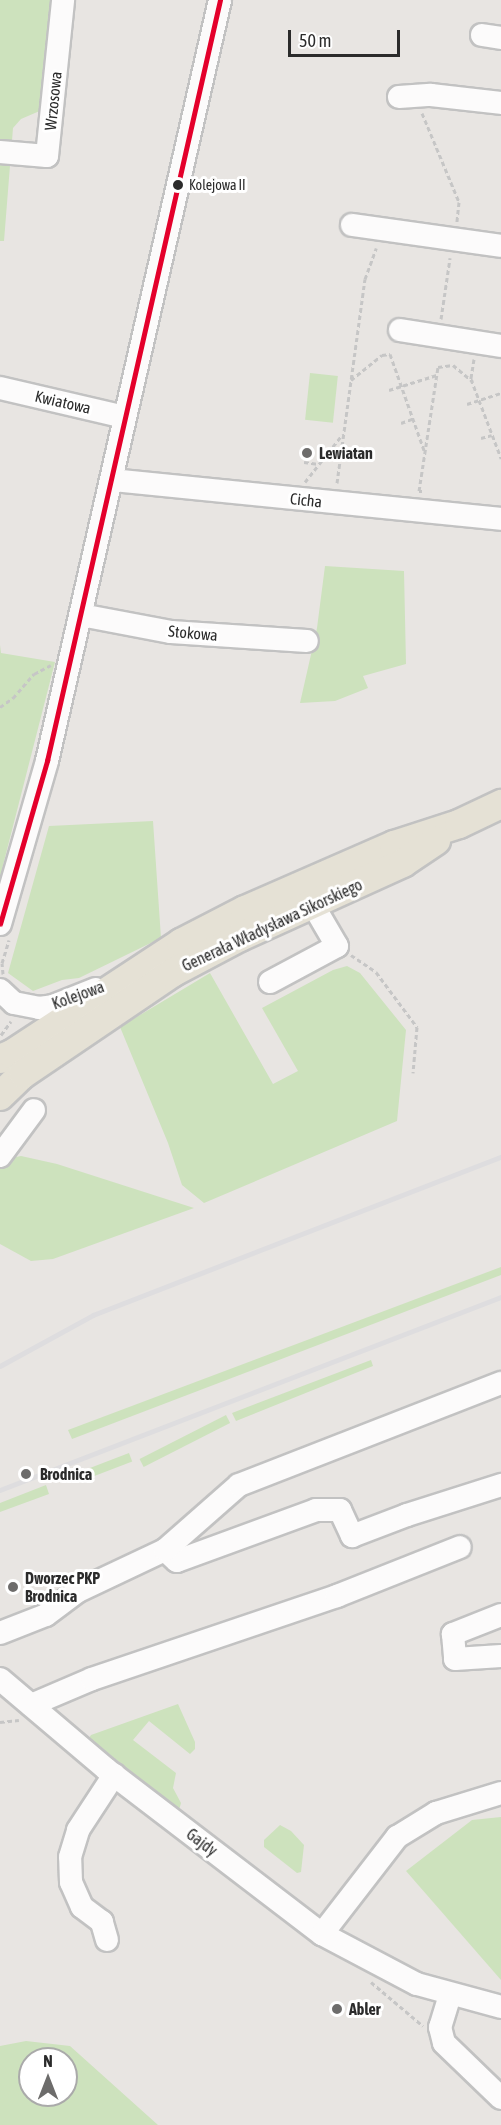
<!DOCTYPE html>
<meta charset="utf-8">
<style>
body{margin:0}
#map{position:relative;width:501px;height:2125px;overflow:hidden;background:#e8e5e2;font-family:"Asap Condensed",sans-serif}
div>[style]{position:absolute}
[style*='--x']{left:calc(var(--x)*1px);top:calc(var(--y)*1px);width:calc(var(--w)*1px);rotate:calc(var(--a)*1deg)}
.green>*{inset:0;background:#cde2bd;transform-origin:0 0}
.path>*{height:3px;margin-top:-1.5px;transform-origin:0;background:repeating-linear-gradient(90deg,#c6c6c6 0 4.5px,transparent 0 7.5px)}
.roads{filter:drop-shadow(2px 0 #c2c2c2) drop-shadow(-2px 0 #c2c2c2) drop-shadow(0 2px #c2c2c2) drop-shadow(0 -2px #c2c2c2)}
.minor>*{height:22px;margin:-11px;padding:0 11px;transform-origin:11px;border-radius:11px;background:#fcfbfb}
.major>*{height:28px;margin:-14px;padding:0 14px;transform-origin:14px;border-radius:14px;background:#e5e1d5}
.rail>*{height:4.5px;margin:-2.25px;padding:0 2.25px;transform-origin:2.25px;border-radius:2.25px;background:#dedddf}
.bus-1>*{height:4.5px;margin:-2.25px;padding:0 2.25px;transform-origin:2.25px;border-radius:2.25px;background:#e4002b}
.dots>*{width:16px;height:16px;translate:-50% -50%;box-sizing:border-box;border:3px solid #fff;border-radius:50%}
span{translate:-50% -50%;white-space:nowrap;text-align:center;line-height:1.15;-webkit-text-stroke:6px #fff;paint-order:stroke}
.bus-label{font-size:14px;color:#2b2b2b}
.left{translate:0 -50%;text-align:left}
.street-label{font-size:16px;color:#2b2b2b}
.poi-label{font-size:16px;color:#2b2b2b;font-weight:700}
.north{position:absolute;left:18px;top:2047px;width:60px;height:60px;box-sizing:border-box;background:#fff;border:2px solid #aaa;border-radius:50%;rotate:0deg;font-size:16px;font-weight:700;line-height:24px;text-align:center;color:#2b2b2b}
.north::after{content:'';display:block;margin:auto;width:21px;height:27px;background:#6d6c6b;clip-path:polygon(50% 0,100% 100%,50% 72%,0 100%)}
.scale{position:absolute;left:288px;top:30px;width:112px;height:27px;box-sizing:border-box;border:3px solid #2b2b2b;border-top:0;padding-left:8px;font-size:18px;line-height:21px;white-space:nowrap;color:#2b2b2b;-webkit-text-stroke:4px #fff;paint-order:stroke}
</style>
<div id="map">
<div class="green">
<i style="clip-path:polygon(0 0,59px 0,42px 110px,21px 119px,13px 128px,4px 241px,0 241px)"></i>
<i style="left:310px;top:373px;width:28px;height:47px;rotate:6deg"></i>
<i style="clip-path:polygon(325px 566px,404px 571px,406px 664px,363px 676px,368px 688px,335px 701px,300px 703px,317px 628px)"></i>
<i style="clip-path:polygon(0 645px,1px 653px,55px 662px,0 877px)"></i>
<i style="clip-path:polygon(153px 821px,161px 938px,79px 978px,62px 980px,33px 991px,8px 973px,49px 826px)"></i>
<i style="clip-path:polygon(347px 966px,360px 973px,406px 1030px,397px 1121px,204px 1203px,182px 1185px,168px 1143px,120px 1027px,210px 973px,273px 1084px,298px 1071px,262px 1008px,333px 970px)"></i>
<i style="clip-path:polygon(21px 1156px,57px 1164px,194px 1208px,53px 1259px,31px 1261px,0 1244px,0 1164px,6px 1159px)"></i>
<i style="clip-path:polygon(501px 1267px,501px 1275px,72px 1439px,68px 1430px)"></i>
<i style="clip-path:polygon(371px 1360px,373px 1366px,236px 1421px,232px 1413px)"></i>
<i style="left:226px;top:1415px;width:9px;height:97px;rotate:63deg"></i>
<i style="left:129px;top:1453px;width:9px;height:44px;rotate:69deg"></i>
<i style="clip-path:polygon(46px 1485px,49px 1494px,0 1512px,0 1503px)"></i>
<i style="clip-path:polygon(178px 1704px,195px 1742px,195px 1749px,190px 1754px,149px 1721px,133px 1740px,176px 1773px,173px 1788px,181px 1803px,179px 1810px,89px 1738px,91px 1735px)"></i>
<i style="clip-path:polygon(501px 1817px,501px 1980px,406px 1871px,472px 1820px)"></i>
<i style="clip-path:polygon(280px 1825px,291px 1831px,304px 1845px,301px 1872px,297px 1873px,264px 1847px,264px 1840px)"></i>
<i style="clip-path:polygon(evenodd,26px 2041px,70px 2046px,158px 2125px,0 2125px,0 2046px,26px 2041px,30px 2059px,66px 2059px,66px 2095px,30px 2095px,30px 2059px)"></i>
</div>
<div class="path">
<i style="--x:422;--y:113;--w:96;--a:67.4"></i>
<i style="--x:459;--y:202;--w:20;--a:96"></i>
<i style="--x:441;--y:319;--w:62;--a:-81.6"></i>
<i style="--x:474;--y:359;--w:20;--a:99"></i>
<i style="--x:471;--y:379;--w:85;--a:69.2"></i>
<i style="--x:351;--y:380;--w:40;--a:-39"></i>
<i style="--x:382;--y:355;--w:8;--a:-7"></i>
<i style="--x:390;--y:354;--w:102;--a:70.5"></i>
<i style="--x:389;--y:390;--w:50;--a:-17.4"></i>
<i style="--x:467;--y:404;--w:36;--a:-18"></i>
<i style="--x:401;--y:423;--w:12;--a:-20"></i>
<i style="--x:481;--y:438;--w:11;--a:-15"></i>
<i style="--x:304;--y:462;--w:15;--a:8"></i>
<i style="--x:305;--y:482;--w:60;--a:-51.8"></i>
<i style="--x:337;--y:483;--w:206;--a:-82.2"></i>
<i style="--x:365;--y:279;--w:33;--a:-70"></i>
<i style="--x:422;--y:491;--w:3;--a:180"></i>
<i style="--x:419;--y:491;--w:125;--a:-81.3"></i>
<i style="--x:438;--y:367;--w:15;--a:-8"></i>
<i style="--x:453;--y:365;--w:26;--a:40"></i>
<i style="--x:0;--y:707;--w:16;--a:-35"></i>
<i style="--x:13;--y:698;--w:32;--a:-49"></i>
<i style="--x:34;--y:674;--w:19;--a:-28"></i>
<i style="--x:351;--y:955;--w:30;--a:34"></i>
<i style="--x:376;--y:972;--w:69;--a:53.3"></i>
<i style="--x:417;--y:1027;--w:46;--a:95"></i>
<i style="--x:3;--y:974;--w:11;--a:-95"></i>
<i style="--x:2;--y:963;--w:24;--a:-73"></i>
<i style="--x:1;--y:1035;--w:17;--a:-54"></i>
<i style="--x:0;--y:1722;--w:19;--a:-6"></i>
<i style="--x:371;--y:1982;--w:68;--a:40.2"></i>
</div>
<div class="roads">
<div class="minor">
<i style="--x:482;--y:35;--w:19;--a:9"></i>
<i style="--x:399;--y:97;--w:32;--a:-4"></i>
<i style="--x:431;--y:95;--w:70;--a:6.5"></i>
<i style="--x:0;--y:152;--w:47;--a:4.9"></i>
<i style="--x:47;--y:156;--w:157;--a:-84.1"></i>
<i style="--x:352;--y:225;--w:150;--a:8"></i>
<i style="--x:400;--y:330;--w:102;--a:9"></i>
<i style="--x:0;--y:388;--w:128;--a:13.1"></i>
<i style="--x:112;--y:480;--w:391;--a:5.7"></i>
<i style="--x:81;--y:615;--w:92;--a:10.7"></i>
<i style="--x:171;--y:632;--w:136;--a:3.8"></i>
<i style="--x:0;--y:924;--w:170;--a:-73.9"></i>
<i style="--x:47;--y:761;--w:780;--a:-77.19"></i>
<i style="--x:270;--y:982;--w:76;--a:-28.2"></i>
<i style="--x:337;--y:946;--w:48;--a:-120.3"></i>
<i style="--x:0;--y:990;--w:19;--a:43"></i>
<i style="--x:14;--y:1003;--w:25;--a:11"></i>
<i style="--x:39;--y:1008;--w:14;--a:-8"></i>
<i style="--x:53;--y:1006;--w:46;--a:-21.6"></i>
<i style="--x:0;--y:1156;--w:57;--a:-53.5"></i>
<i style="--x:165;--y:1550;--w:16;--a:43"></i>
<i style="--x:177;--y:1561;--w:148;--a:-20.1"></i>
<i style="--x:316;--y:1510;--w:24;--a:0"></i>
<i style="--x:340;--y:1510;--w:29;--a:65"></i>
<i style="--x:352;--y:1536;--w:59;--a:-20.9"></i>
<i style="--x:407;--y:1515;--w:99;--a:-17.7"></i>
<i style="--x:501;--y:1615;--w:52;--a:158.4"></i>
<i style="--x:453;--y:1634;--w:25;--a:85"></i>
<i style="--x:455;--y:1659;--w:46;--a:-3.7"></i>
<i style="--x:0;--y:1633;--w:49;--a:-21.4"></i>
<i style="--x:46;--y:1615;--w:38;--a:-37"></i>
<i style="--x:76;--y:1592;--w:98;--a:-25.3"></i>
<i style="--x:165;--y:1550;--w:98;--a:-41.3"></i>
<i style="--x:239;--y:1485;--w:281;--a:-21.3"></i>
<i style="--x:0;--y:1679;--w:139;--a:40.3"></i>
<i style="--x:106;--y:1769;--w:272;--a:37.4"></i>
<i style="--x:322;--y:1934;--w:107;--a:27.8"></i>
<i style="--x:417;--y:1984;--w:87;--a:15.3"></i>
<i style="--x:31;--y:1705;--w:66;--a:-23.1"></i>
<i style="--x:92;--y:1679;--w:259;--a:-18.7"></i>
<i style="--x:337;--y:1596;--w:132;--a:-21.7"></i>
<i style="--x:322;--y:1934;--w:123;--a:-52.3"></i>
<i style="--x:397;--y:1837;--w:46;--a:-31.6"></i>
<i style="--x:436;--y:1813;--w:68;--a:-17.1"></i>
<i style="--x:107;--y:1940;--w:19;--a:-106"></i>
<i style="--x:102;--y:1922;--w:25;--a:-143"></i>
<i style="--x:82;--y:1907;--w:27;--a:-114"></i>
<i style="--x:71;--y:1882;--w:25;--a:-92"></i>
<i style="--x:70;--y:1857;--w:28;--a:-73"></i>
<i style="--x:78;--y:1830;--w:66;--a:-56.8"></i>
<i style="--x:450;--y:1995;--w:34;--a:107"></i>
<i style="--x:440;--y:2027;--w:16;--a:76"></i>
<i style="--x:444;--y:2043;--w:79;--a:44"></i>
</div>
<div class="major">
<i style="--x:0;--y:1059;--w:13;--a:-23"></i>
<i style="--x:12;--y:1054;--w:202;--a:-33.3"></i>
<i style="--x:181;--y:943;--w:72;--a:-27.3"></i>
<i style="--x:245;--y:910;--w:163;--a:-23.6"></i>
<i style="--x:394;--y:845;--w:68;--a:-17.9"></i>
<i style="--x:459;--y:824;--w:47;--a:-25.5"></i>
<i style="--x:0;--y:1096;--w:32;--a:-44"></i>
<i style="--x:23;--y:1074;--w:180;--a:-34.1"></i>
<i style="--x:172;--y:973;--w:77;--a:-27.9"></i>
<i style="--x:240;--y:937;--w:179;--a:-24.4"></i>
<i style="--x:403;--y:863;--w:40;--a:-34"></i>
</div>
</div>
<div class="rail">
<i style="--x:0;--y:1366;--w:106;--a:-28.7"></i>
<i style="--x:93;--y:1315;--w:438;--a:-21.2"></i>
<i style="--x:0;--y:1490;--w:537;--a:-21.07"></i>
</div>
<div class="bus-1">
<i style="--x:0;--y:924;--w:170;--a:-73.9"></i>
<i style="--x:47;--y:761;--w:780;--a:-77.19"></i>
</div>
<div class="dots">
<i style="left:178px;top:185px;background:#2b2b2b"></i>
<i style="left:307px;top:453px;background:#6d6c6b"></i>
<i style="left:26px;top:1474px;background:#6d6c6b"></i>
<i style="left:13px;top:1587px;background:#6d6c6b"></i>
<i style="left:337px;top:2009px;background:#6d6c6b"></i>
</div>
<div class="bus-label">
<span class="left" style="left:189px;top:185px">Kolejowa II</span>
</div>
<div class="street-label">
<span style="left:53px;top:101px;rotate:-84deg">Wrzosowa</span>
<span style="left:63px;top:402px;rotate:13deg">Kwiatowa</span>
<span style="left:306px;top:500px;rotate:6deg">Cicha</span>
<span style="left:193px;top:633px;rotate:5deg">Stokowa</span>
<span style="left:272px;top:925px;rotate:-25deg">Generała Władysława Sikorskiego</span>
<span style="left:78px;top:995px;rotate:-20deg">Kolejowa</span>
<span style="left:202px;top:1842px;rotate:37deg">Gajdy</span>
</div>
<div class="poi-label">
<span class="left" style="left:319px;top:453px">Lewiatan</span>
<span class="left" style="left:40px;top:1474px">Brodnica</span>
<span class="left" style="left:25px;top:1587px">Dworzec PKP<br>Brodnica</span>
<span class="left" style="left:349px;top:2009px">Abler</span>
</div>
<div class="north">N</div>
<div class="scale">50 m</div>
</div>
